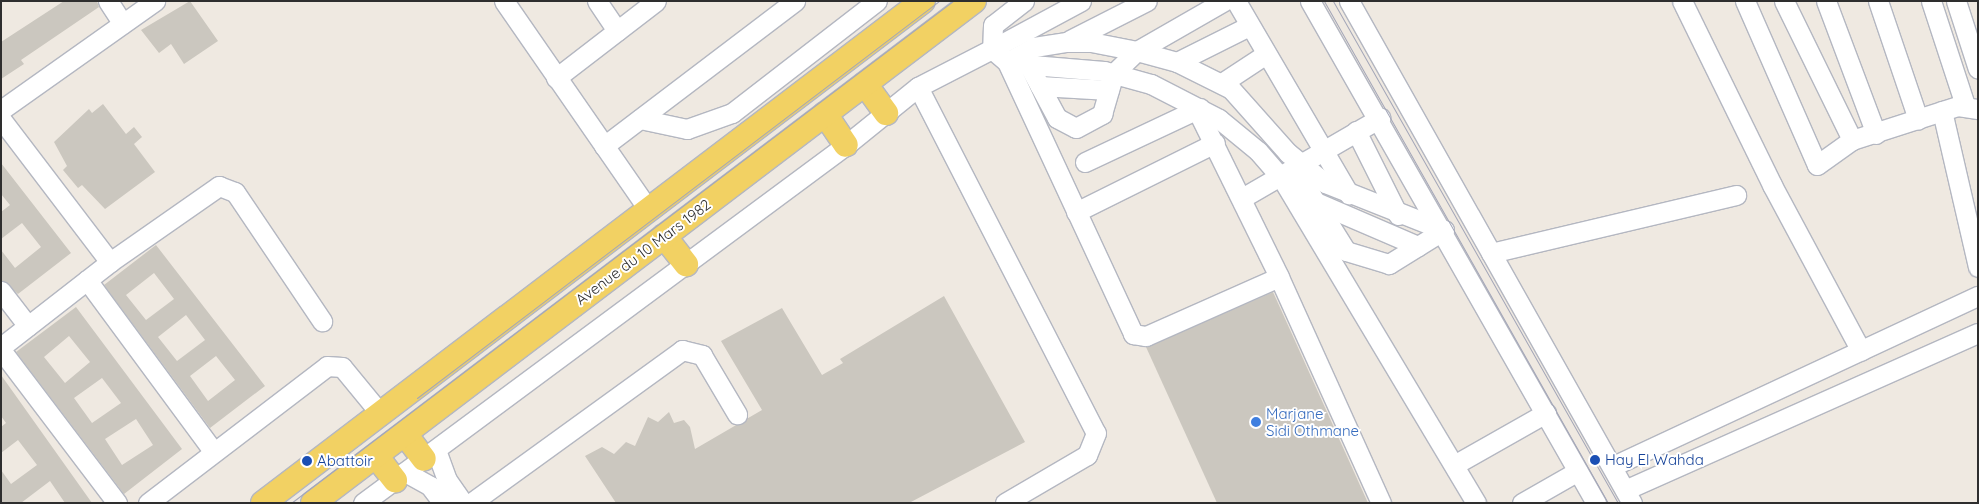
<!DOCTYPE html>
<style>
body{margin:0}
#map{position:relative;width:1979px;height:504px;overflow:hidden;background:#efe9e1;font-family:Quicksand,sans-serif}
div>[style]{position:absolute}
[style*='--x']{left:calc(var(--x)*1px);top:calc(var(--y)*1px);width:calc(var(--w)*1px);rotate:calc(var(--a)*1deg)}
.building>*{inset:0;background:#cbc7bf}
.roads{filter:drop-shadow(1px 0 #b4b7c1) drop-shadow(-1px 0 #b4b7c1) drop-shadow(0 1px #b4b7c1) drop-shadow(0 -1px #b4b7c1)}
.minor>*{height:19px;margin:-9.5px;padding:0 9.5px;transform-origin:9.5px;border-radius:9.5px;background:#fff}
.major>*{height:24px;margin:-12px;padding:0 12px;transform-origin:12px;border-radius:12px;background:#f2d163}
.tram>*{height:1px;margin:-0.5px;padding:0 0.5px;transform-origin:0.5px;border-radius:0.5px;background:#a3a6b8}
.dots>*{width:14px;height:14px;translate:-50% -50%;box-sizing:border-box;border:2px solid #fff;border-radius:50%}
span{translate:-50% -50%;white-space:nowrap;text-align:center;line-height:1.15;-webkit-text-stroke:4px #fff;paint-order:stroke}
.street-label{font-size:15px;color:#2e2e2e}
.shop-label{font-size:15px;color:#366cbe}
.left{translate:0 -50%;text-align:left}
.transit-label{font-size:15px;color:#164399}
.frame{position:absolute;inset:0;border:2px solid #2e2e2e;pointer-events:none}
</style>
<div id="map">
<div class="building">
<i style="clip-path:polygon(64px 1px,97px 1px,99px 7px,21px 60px,24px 64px,1px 79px,1px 42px)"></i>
<i style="clip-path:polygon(190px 1px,218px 41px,184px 64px,171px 44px,159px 53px,141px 30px)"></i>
<i style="clip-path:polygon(103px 104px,126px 134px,134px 127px,142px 137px,134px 144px,155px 172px,105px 209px,82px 185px,78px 188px,63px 170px,67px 166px,54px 142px,89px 109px,92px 113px)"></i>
<i style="clip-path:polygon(1px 163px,71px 253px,18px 294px,1px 280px,1px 250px,15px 268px,41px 247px,22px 223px,1px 239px,1px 212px,10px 205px,1px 194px)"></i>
<i style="clip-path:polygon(evenodd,156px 245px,265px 386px,210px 428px,104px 285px,156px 245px,154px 273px,174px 299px,146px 320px,126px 295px,154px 273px,156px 245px,186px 315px,205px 340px,177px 361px,158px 337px,186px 315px,156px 245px,216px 356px,235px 380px,208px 401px,190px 376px,216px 356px)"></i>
<i style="clip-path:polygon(1273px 292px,1368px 503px,1217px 503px,1146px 347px)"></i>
<i style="clip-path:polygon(944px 296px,1025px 442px,909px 503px,616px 503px,585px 456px,602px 447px,614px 454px,626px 442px,635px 446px,648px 417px,658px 422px,669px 412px,674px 423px,684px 420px,690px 427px,695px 449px,762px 410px,721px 341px,782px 308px,822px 375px,843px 363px,840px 359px)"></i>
<i style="clip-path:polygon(evenodd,76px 307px,182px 449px,124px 494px,16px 352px,76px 307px,69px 336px,90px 362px,65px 383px,44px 357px,69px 336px,76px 307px,102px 378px,121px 403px,92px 423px,74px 398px,102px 378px,76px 307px,136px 419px,153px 445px,122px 465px,105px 439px,136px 419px)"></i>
<i style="clip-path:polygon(1px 375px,92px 503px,65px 503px,50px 481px,21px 503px,1px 503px,1px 470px,11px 484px,37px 465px,18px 440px,1px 453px,1px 427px,6px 423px,1px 416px)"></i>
</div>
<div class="roads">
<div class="minor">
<i style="--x:108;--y:1;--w:27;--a:57"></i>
<i style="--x:504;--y:1;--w:253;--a:55.3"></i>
<i style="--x:597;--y:1;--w:36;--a:56"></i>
<i style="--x:1024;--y:1;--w:39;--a:142"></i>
<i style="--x:993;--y:25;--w:24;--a:92"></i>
<i style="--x:992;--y:49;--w:101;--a:-28.3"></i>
<i style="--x:1236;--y:1;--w:224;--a:59.7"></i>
<i style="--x:1310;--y:1;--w:578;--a:60.33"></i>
<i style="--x:1349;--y:1;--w:576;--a:60.59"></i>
<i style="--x:1682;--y:1;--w:205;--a:63.9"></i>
<i style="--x:1772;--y:185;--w:188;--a:61.8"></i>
<i style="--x:1745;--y:1;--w:179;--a:66.3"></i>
<i style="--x:1817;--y:165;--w:43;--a:-35.5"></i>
<i style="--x:1852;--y:140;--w:111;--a:-17.8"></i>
<i style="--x:1958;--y:106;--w:20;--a:9"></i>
<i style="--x:1784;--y:1;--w:155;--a:63.9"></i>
<i style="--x:1826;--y:1;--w:142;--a:69.4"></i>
<i style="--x:1878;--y:1;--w:125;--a:71.3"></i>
<i style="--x:1931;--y:1;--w:109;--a:71.9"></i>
<i style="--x:1956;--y:1;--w:71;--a:72.1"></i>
<i style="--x:1070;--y:40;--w:86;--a:-26.9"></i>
<i style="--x:1007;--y:62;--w:31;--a:-29"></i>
<i style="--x:1034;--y:47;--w:33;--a:-9"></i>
<i style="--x:1067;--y:42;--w:24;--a:0"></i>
<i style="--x:1091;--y:42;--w:47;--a:11.1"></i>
<i style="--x:1137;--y:51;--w:100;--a:-29.9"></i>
<i style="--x:1177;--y:62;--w:80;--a:-26.6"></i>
<i style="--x:1020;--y:64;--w:84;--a:4.8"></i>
<i style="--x:1104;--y:71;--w:49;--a:15.5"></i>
<i style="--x:1151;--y:84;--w:76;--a:27.2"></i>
<i style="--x:1219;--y:119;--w:50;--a:39.4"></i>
<i style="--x:1258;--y:151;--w:35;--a:49"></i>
<i style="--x:1281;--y:177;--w:380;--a:59.1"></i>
<i style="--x:1029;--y:66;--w:59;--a:61.7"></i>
<i style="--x:1057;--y:118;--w:21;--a:28"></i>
<i style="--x:1076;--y:128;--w:30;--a:-28"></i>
<i style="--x:1102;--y:114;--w:43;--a:-73.7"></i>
<i style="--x:1114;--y:73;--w:32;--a:-44"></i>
<i style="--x:1137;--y:51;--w:41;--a:15.4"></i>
<i style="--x:1177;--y:62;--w:60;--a:26.6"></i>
<i style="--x:1231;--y:89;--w:86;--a:48.3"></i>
<i style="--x:1288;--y:153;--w:48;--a:39"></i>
<i style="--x:1325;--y:183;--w:128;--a:21.6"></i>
<i style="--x:1444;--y:230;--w:65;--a:148.3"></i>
<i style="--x:1389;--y:264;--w:45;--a:-163.2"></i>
<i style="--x:1346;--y:251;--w:97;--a:-121.9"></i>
<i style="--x:556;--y:78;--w:126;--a:-37.6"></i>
<i style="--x:1222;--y:83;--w:53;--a:-33.4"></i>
<i style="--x:1040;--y:86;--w:69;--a:3.3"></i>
<i style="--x:918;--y:87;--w:389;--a:62.8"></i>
<i style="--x:1096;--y:433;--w:24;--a:112"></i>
<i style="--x:1087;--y:455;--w:95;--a:149.7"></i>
<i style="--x:1;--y:110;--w:189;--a:-35.3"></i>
<i style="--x:1197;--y:110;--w:186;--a:63.8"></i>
<i style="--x:1279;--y:277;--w:248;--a:65.7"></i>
<i style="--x:1942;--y:111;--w:160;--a:77"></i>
<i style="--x:1;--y:119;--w:180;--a:52.7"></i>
<i style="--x:640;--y:119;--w:48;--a:12"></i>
<i style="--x:687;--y:129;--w:48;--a:-19.6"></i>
<i style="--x:732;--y:113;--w:183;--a:-37.7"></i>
<i style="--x:1356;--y:131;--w:94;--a:63.4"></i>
<i style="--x:604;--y:146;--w:240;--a:-37.2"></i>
<i style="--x:1085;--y:162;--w:127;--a:-25.2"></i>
<i style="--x:1242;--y:198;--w:160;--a:-30.1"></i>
<i style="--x:1318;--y:203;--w:109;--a:23.3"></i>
<i style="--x:1076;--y:212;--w:155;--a:-26.4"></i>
<i style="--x:1491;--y:253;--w:252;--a:-13.3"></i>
<i style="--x:87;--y:280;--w:212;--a:53.6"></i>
<i style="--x:1;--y:291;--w:44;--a:52.4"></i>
<i style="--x:1;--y:347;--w:138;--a:-37.9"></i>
<i style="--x:110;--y:262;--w:133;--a:-34.9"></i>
<i style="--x:219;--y:186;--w:17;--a:21"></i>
<i style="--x:235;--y:192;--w:156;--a:56"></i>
<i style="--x:1;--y:350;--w:192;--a:52.8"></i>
<i style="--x:436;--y:450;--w:32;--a:70"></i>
<i style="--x:447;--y:480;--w:28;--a:55"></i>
<i style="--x:1454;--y:465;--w:106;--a:-29.5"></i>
<i style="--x:1613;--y:466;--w:403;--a:-25"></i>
<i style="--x:405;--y:472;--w:29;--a:29"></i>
<i style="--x:430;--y:486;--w:21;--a:53"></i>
<i style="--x:1625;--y:490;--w:386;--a:-24"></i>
<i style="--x:148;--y:503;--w:225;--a:-37.4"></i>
<i style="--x:327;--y:366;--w:15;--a:4"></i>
<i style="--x:342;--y:367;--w:58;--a:50.6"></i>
<i style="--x:363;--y:503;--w:601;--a:-36.55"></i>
<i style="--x:846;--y:145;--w:92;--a:-38.9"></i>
<i style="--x:918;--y:87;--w:83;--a:-27.2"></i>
<i style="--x:992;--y:49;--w:20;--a:41"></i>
<i style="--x:1007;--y:62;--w:300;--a:65.1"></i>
<i style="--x:1133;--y:334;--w:13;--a:9"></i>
<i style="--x:1146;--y:336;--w:145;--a:-23.9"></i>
<i style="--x:471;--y:503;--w:261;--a:-35.9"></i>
<i style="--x:682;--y:350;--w:21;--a:14"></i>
<i style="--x:702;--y:355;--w:69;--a:59.3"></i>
<i style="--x:1522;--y:503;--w:64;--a:-29.7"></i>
</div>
<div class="major">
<i style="--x:865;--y:84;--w:36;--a:54"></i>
<i style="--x:825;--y:114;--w:37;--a:56"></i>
<i style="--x:664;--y:236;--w:36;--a:52"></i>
<i style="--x:405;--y:434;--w:31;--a:53"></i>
<i style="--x:376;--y:456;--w:31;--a:52"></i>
<i style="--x:263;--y:503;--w:829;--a:-37.26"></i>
<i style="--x:313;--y:503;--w:830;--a:-37.22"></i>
</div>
</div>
<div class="tram">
<i style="--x:1324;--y:1;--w:577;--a:60.5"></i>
<i style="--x:1333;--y:1;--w:577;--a:60.42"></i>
<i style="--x:417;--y:398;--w:656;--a:-37.25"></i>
<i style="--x:291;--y:503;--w:831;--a:-37.17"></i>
</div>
<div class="dots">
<i style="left:1256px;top:422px;background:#3f7fe0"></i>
<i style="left:1595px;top:460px;background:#1a4fb4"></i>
<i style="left:307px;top:461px;background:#1a4fb4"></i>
</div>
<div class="street-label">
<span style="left:643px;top:252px;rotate:-37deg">Avenue du 10 Mars 1982</span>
</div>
<div class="shop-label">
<span class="left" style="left:1266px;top:422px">Marjane<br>Sidi Othmane</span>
</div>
<div class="transit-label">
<span class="left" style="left:1605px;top:460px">Hay El Wahda</span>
<span class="left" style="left:317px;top:461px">Abattoir</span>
</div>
<div class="frame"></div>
</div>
